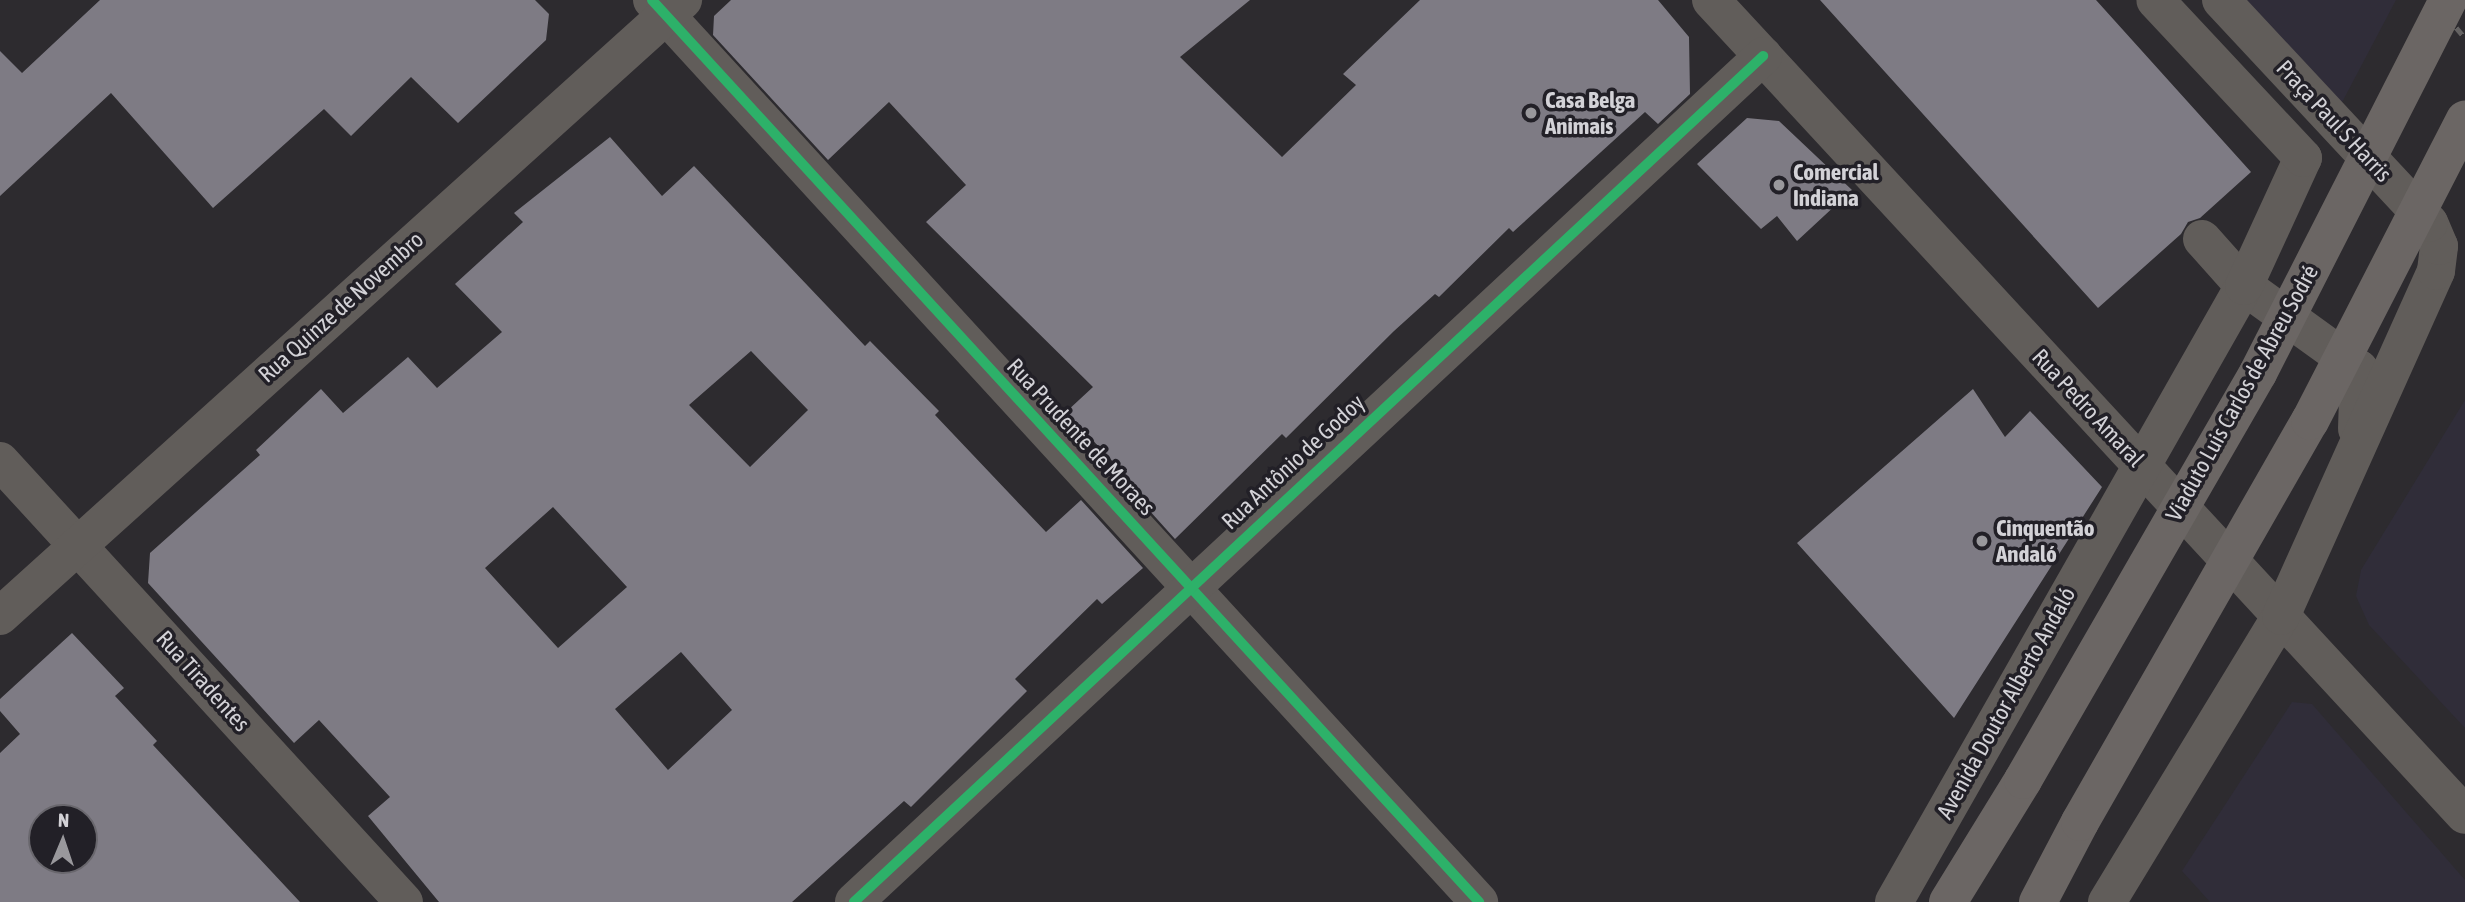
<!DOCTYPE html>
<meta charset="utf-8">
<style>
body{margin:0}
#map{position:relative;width:2465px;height:902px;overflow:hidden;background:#2d2b2f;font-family:"Asap Condensed",sans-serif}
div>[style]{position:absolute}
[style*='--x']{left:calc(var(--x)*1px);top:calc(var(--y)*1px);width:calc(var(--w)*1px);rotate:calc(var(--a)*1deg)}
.built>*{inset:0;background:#302d39}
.building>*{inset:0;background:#7e7b84}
.minor>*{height:38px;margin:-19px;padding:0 19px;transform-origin:19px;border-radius:19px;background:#615d5a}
.major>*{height:38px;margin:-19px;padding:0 19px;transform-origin:19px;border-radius:19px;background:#6b6664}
.rail>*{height:5px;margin-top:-2.5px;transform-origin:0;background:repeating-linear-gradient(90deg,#646262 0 9px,transparent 0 18px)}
.major-bridge>*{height:38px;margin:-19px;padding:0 19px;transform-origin:19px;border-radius:19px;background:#6b6664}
.cycleway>*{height:10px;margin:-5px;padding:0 5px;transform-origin:5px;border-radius:5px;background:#2db169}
.dots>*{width:19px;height:19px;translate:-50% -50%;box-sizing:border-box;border:4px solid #222027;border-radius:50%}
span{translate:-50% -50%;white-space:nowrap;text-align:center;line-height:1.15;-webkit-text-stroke:7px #222027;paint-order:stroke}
.poi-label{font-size:23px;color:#d3d2d7;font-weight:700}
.left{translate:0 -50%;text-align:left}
.street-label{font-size:23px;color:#d3d2d7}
.north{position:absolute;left:28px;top:804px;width:70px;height:70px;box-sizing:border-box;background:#222027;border:2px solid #69676d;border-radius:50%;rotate:2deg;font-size:19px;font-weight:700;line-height:28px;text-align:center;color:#d3d2d7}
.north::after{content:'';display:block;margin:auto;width:24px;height:32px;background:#99989c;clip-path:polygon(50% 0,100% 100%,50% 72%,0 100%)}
</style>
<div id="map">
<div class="built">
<i style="clip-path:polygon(2236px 0,2396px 0,2338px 110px)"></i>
<i style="clip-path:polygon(2465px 400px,2465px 728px,2369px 625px,2356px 596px,2361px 570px)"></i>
<i style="clip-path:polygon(2292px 702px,2312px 704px,2465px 880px,2465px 902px,2210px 902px,2182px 871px)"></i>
</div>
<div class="building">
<i style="clip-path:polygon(100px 0,535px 0,549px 14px,546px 40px,458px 123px,411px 77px,351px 136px,324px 109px,213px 208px,111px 93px,0 196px,0 51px,22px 73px)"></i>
<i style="clip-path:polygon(731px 0,1250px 0,1180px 57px,1282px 157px,1356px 85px,1343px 74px,1420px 0,1658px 0,1689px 37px,1690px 94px,1658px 124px,1645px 112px,1513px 232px,1509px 228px,1439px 297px,1435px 294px,1394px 331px,1286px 438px,1282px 434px,1175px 539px,1113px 470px,1117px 466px,1066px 412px,1093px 387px,926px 222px,966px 185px,889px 102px,828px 160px,713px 35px,714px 16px)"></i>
<i style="clip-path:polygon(1820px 0,2096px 0,2251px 172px,2200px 218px,2188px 222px,2181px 234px,2098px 308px)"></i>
<i style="clip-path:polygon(1747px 118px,1779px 121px,1852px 190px,1797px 241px,1777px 216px,1761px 229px,1697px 164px)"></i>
<i style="clip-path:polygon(evenodd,610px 137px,662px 196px,694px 166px,865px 346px,870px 341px,939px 411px,935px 415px,1046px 532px,1081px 500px,1143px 568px,1102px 604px,1097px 599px,1015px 679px,1027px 691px,911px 807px,904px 801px,792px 902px,439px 902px,368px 816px,390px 797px,319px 720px,294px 743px,148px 583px,150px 553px,260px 455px,256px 450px,321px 389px,343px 413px,408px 357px,437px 388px,502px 332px,455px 284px,523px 222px,514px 213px,610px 137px,751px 351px,808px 410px,750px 467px,689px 405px,751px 351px,610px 137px,553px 507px,627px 587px,558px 648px,485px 568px,553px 507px,610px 137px,681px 652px,732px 710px,668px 770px,615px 709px,681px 652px)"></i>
<i style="clip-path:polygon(1973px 389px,2005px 437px,2030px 411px,2102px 487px,1954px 718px,1797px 543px)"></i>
<i style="clip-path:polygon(evenodd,72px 633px,124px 688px,115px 696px,157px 741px,153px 745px,300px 902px,0 902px,0 753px,20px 734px,0 711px,0 699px,72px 633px,42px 818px,84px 818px,84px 860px,42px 860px,42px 818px)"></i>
</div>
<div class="minor">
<i style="--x:652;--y:0;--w:1224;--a:47.48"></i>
<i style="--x:1711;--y:0;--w:1110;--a:47.23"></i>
<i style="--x:2202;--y:239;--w:63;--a:48.2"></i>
<i style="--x:2244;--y:286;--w:142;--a:35.8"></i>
<i style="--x:2359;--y:369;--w:60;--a:91.9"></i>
<i style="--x:0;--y:461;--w:598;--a:47.51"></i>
<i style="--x:0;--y:616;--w:920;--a:-42.05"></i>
<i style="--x:854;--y:902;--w:1242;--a:-42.94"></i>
<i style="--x:1894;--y:902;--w:708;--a:-60.4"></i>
<i style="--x:2244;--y:286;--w:141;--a:-65.3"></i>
<i style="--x:2303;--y:158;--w:216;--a:-133.1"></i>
<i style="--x:2107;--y:902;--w:335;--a:-58.7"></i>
<i style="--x:2281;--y:616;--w:378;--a:-65.8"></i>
<i style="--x:2436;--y:271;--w:25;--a:-83"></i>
<i style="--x:2439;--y:246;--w:25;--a:-113"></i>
<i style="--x:2429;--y:223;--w:305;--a:-133"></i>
</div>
<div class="major">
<i style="--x:1948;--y:902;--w:143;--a:-58.4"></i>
<i style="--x:2038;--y:902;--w:90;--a:-62.3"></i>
</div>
<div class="rail">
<i style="--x:2433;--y:0;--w:50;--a:49.9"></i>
</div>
<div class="major-bridge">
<i style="--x:2023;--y:780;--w:470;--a:-60"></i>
<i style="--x:2258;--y:373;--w:419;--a:-63"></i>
<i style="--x:2080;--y:822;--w:462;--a:-60.2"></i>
<i style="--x:2310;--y:421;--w:339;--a:-62.8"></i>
</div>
<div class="cycleway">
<i style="--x:652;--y:0;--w:1224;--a:47.48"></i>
<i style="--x:854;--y:902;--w:1242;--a:-42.94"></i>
</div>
<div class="dots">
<i style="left:1531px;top:113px;background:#99989c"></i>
<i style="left:1779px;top:185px;background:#99989c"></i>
<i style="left:1982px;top:541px;background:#99989c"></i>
</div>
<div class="poi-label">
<span class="left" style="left:1545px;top:113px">Casa Belga<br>Animais</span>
<span class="left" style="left:1793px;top:185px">Comercial<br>Indiana</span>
<span class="left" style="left:1996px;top:541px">Cinquentão<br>Andaló</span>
</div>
<div class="street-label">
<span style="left:2334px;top:121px;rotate:47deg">Praça Paul S Harris</span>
<span style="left:341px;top:307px;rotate:-42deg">Rua Quinze de Novembro</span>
<span style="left:2242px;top:393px;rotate:-61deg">Viaduto Luis Carlos de Abreu Sodré</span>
<span style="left:2088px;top:408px;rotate:47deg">Rua Pedro Amaral</span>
<span style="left:1081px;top:437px;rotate:47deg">Rua Prudente de Moraes</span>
<span style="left:1293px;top:462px;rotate:-43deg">Rua Antônio de Godoy</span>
<span style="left:203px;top:681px;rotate:48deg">Rua Tiradentes</span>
<span style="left:2006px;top:703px;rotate:-61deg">Avenida Doutor Alberto Andaló</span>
</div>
<div class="north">N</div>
</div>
